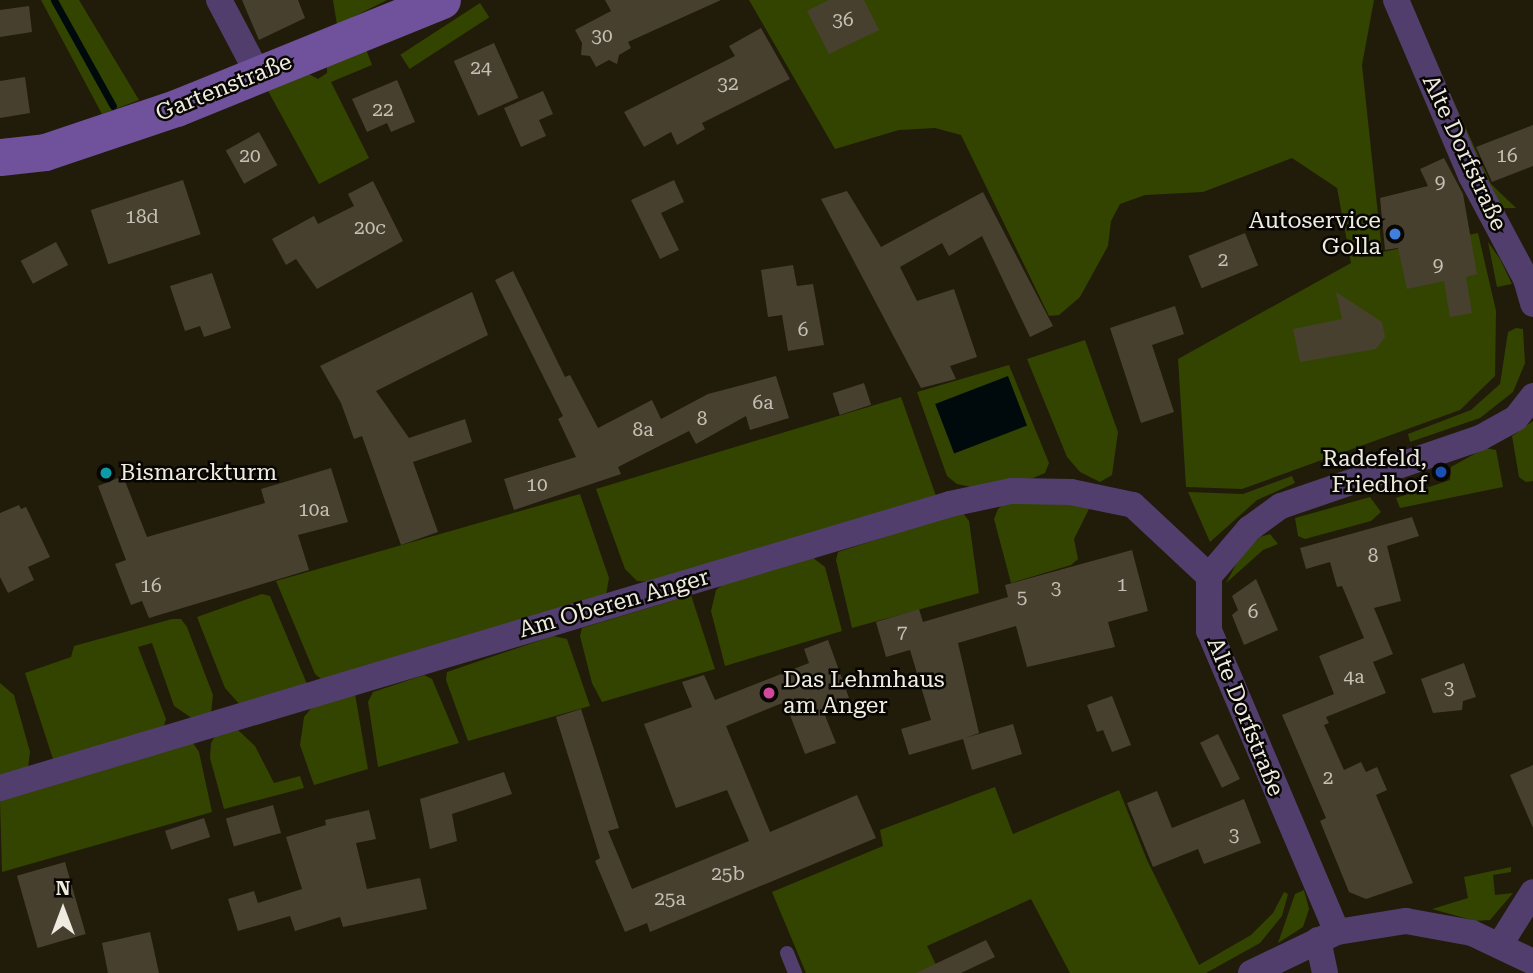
<!DOCTYPE html>
<meta charset="utf-8">
<style>
body{margin:0}
#map{position:relative;width:1533px;height:973px;overflow:hidden;background:#211b0a;font-family:"Roboto Serif",serif}
div>[style]{position:absolute}
[style*='--x']{left:calc(var(--x)*1px);top:calc(var(--y)*1px);width:calc(var(--w)*1px);rotate:calc(var(--a)*1deg)}
.green>*{inset:0;background:#340;transform-origin:0 0}
.water>*{inset:0;background:#000a0d;transform-origin:0 0}
.stream>*{height:7px;margin:-3.5px;padding:0 3.5px;transform-origin:3.5px;border-radius:3.5px;background:#000a0d}
.building>*{inset:0;background:#47402f;transform-origin:0 0}
.service>*{height:14px;margin:-7px;padding:0 7px;transform-origin:7px;border-radius:7px;background:#513e6d}
.minor>*{height:26px;margin:-13px;padding:0 13px;transform-origin:13px;border-radius:13px;background:#513e6d}
.secondary>*{height:37px;margin:-18.5px;padding:0 18.5px;transform-origin:18.5px;border-radius:18.5px;background:#70519b}
.dots>*{width:19px;height:19px;translate:-50% -50%;box-sizing:border-box;border:4px solid #080602;border-radius:50%}
span{translate:-50% -50%;white-space:nowrap;text-align:center;line-height:1.15;-webkit-text-stroke:5px #080602;paint-order:stroke}
.number-label{font-size:19px;color:#c5c0b4}
.number-label span{-webkit-text-stroke-width:0}
.street-label{font-size:23px;color:#efebe0}
.poi-label{font-size:23px;color:#efebe0}
.right{translate:-100% -50%;text-align:right}
.left{translate:0 -50%;text-align:left}
.north{position:absolute;left:28px;top:875px;width:70px;height:70px;-webkit-text-stroke:5px #080602;paint-order:stroke;rotate:0deg;font-size:19px;font-weight:700;line-height:28px;text-align:center;color:#efebe0}
.north::after{content:'';display:block;margin:auto;width:24px;height:32px;background:#efebe0;clip-path:polygon(50% 0,100% 100%,50% 72%,0 100%)}
</style>
<div id="map">
<div class="green">
<i style="clip-path:polygon(41px 0,79px 0,139px 100px,102px 114px)"></i>
<i style="clip-path:polygon(333px 0,387px 0,337px 25px)"></i>
<i style="clip-path:polygon(749px 0,1374px 0,1362px 65px,1382px 252px,1478px 233px,1496px 311px,1495px 376px,1460px 410px,1242px 489px,1186px 487px,1178px 359px,1351px 263px,1337px 188px,1292px 158px,1203px 192px,1145px 195px,1120px 204px,1111px 221px,1108px 246px,1080px 297px,1059px 315px,1049px 316px,961px 135px,935px 128px,899px 130px,835px 149px)"></i>
<i style="clip-path:polygon(1408px 0,1491px 184px,1516px 208px,1500px 208px,1497px 203px)"></i>
<i style="left:480px;top:3px;width:17px;height:95px;rotate:57deg"></i>
<i style="clip-path:polygon(366px 49px,372px 65px,331px 82px,369px 158px,319px 184px,267px 89px,307px 73px,318px 79px,327px 73px,327px 65px)"></i>
<i style="clip-path:polygon(1488px 242px,1500px 259px,1512px 284px,1497px 287px)"></i>
<i style="clip-path:polygon(1516px 328px,1523px 329px,1525px 363px,1513px 392px,1480px 418px,1410px 442px,1408px 434px,1471px 410px,1500px 384px,1508px 332px)"></i>
<i style="clip-path:polygon(1085px 340px,1118px 432px,1112px 475px,1100px 482px,1080px 472px,1067px 457px,1027px 359px)"></i>
<i style="clip-path:polygon(1009px 365px,1049px 463px,1045px 473px,1033px 478px,976px 488px,957px 484px,947px 476px,917px 392px)"></i>
<i style="clip-path:polygon(901px 397px,936px 496px,653px 582px,637px 581px,625px 569px,596px 489px)"></i>
<i style="clip-path:polygon(1533px 421px,1533px 481px,1526px 482px,1519px 477px,1512px 436px)"></i>
<i style="clip-path:polygon(1485px 448px,1496px 450px,1503px 487px,1400px 508px,1396px 498px,1450px 480px,1451px 467px)"></i>
<i style="clip-path:polygon(1292px 476px,1295px 483px,1257px 500px,1210px 542px,1188px 492px,1243px 494px)"></i>
<i style="clip-path:polygon(580px 494px,609px 578px,606px 595px,321px 679px,315px 674px,276px 581px)"></i>
<i style="clip-path:polygon(1370px 497px,1381px 512px,1371px 521px,1305px 539px,1298px 536px,1295px 518px)"></i>
<i style="clip-path:polygon(1066px 499px,1089px 509px,1074px 539px,1078px 559px,1071px 565px,1011px 583px,994px 519px,998px 509px,1005px 503px)"></i>
<i style="clip-path:polygon(962px 512px,969px 521px,979px 593px,852px 628px,836px 560px,838px 552px)"></i>
<i style="clip-path:polygon(1270px 534px,1278px 544px,1263px 550px,1226px 583px,1241px 555px,1260px 537px)"></i>
<i style="clip-path:polygon(812px 557px,825px 567px,842px 631px,725px 666px,711px 611px,716px 590px,726px 582px)"></i>
<i style="clip-path:polygon(262px 594px,270px 596px,307px 684px,241px 706px,225px 688px,197px 617px)"></i>
<i style="clip-path:polygon(691px 595px,715px 669px,602px 702px,592px 683px,580px 636px,582px 628px)"></i>
<i style="clip-path:polygon(172px 619px,181px 619px,187px 627px,213px 695px,211px 714px,193px 719px,174px 706px,152px 643px,138px 647px,166px 719px,163px 729px,53px 759px,25px 673px,71px 657px,74px 646px)"></i>
<i style="clip-path:polygon(553px 636px,567px 639px,590px 706px,468px 741px,446px 680px,447px 672px)"></i>
<i style="clip-path:polygon(424px 675px,432px 679px,459px 743px,378px 767px,368px 702px,373px 692px)"></i>
<i style="clip-path:polygon(0 683px,14px 695px,30px 752px,28px 768px,0 779px)"></i>
<i style="clip-path:polygon(355px 694px,368px 769px,314px 785px,300px 745px,304px 717px,313px 706px)"></i>
<i style="clip-path:polygon(238px 730px,255px 746px,274px 783px,300px 776px,304px 788px,224px 809px,210px 758px,211px 743px,215px 736px)"></i>
<i style="clip-path:polygon(193px 743px,199px 752px,212px 812px,2px 872px,0 801px)"></i>
<i style="clip-path:polygon(995px 787px,1013px 834px,1119px 790px,1147px 860px,1199px 965px,1251px 935px,1273px 913px,1284px 892px,1288px 894px,1282px 916px,1260px 943px,1206px 973px,1070px 973px,1031px 899px,927px 946px,940px 973px,806px 973px,772px 892px,883px 846px,880px 830px)"></i>
<i style="clip-path:polygon(1511px 867px,1511px 872px,1493px 875px,1495px 895px,1513px 893px,1490px 920px,1475px 921px,1432px 909px,1468px 898px,1464px 877px)"></i>
<i style="clip-path:polygon(1304px 890px,1309px 909px,1303px 927px,1278px 943px,1295px 894px)"></i>
</div>
<div class="water">
<i style="left:1008px;top:376px;width:53px;height:78px;rotate:69deg"></i>
</div>
<div class="stream">
<i style="--x:54;--y:0;--w:121;--a:60.9"></i>
</div>
<div class="building">
<i style="clip-path:polygon(242px 0,298px 0,305px 18px,259px 40px)"></i>
<i style="clip-path:polygon(605px 0,721px 0,628px 42px,631px 48px,619px 55px,617px 64px,609px 60px,596px 67px,590px 56px,581px 55px,582px 43px,575px 30px,611px 11px)"></i>
<i style="clip-path:polygon(829px 0,864px 0,879px 30px,829px 54px,807px 11px)"></i>
<i style="clip-path:polygon(29px 6px,32px 32px,0 37px,0 10px)"></i>
<i style="clip-path:polygon(761px 28px,790px 79px,702px 123px,705px 129px,677px 145px,671px 132px,644px 147px,624px 112px,735px 56px,729px 46px)"></i>
<i style="left:494px;top:43px;width:60px;height:44px;rotate:66deg"></i>
<i style="clip-path:polygon(25px 77px,30px 113px,0 118px,0 81px)"></i>
<i style="clip-path:polygon(397px 80px,415px 122px,391px 132px,387px 123px,367px 132px,352px 99px)"></i>
<i style="clip-path:polygon(543px 91px,553px 114px,539px 120px,546px 136px,521px 147px,504px 108px)"></i>
<i style="clip-path:polygon(1533px 125px,1533px 166px,1492px 182px,1476px 147px)"></i>
<i style="left:259px;top:132px;width:38px;height:38px;rotate:61deg"></i>
<i style="clip-path:polygon(1444px 158px,1463px 194px,1477px 274px,1466px 277px,1472px 313px,1450px 317px,1444px 281px,1407px 289px,1398px 248px,1385px 250px,1380px 198px,1428px 186px,1420px 169px)"></i>
<i style="left:183px;top:180px;width:57px;height:97px;rotate:72deg"></i>
<i style="clip-path:polygon(674px 180px,684px 202px,661px 213px,679px 250px,660px 259px,631px 200px)"></i>
<i style="clip-path:polygon(373px 181px,403px 241px,317px 289px,296px 259px,286px 265px,272px 239px,314px 216px,318px 224px,354px 206px,348px 194px)"></i>
<i style="clip-path:polygon(847px 191px,881px 247px,983px 192px,1053px 326px,1030px 337px,982px 236px,949px 256px,942px 243px,900px 267px,917px 301px,954px 289px,977px 357px,950px 366px,956px 379px,921px 388px,821px 199px)"></i>
<i style="left:1245px;top:233px;width:35px;height:61px;rotate:68deg"></i>
<i style="left:56px;top:242px;width:26px;height:40px;rotate:62deg"></i>
<i style="clip-path:polygon(793px 265px,797px 286px,813px 284px,824px 345px,788px 351px,782px 315px,768px 317px,761px 270px)"></i>
<i style="clip-path:polygon(513px 271px,565px 377px,570px 375px,598px 428px,652px 400px,661px 419px,708px 394px,776px 376px,789px 418px,750px 430px,746px 416px,696px 444px,689px 431px,618px 467px,621px 474px,514px 510px,504px 479px,576px 457px,558px 419px,563px 416px,495px 280px)"></i>
<i style="clip-path:polygon(212px 273px,231px 328px,204px 337px,200px 326px,185px 331px,170px 286px)"></i>
<i style="clip-path:polygon(472px 292px,488px 335px,376px 391px,409px 438px,465px 419px,472px 442px,413px 462px,438px 532px,401px 545px,362px 436px,354px 439px,341px 403px,320px 366px)"></i>
<i style="clip-path:polygon(1336px 292px,1382px 322px,1385px 337px,1376px 349px,1300px 362px,1293px 329px,1342px 319px)"></i>
<i style="clip-path:polygon(1175px 306px,1184px 334px,1152px 345px,1174px 412px,1141px 423px,1110px 328px)"></i>
<i style="left:864px;top:383px;width:23px;height:33px;rotate:72deg"></i>
<i style="clip-path:polygon(331px 468px,348px 522px,298px 535px,309px 570px,149px 618px,142px 601px,131px 605px,115px 564px,126px 560px,98px 486px,123px 476px,147px 537px,265px 503px,261px 489px)"></i>
<i style="clip-path:polygon(19px 505px,21px 509px,26px 507px,50px 557px,28px 567px,34px 580px,8px 593px,0 577px,0 513px)"></i>
<i style="clip-path:polygon(1412px 517px,1419px 536px,1387px 546px,1401px 601px,1374px 608px,1393px 654px,1373px 662px,1386px 693px,1326px 717px,1329px 723px,1324px 725px,1344px 770px,1361px 762px,1366px 772px,1377px 767px,1387px 790px,1376px 795px,1413px 883px,1366px 899px,1349px 892px,1320px 821px,1326px 818px,1282px 715px,1334px 694px,1319px 656px,1364px 638px,1342px 586px,1337px 587px,1330px 562px,1306px 569px,1300px 548px)"></i>
<i style="clip-path:polygon(1132px 550px,1148px 611px,1108px 622px,1115px 647px,1027px 667px,1016px 626px,958px 643px,979px 733px,965px 738px,1013px 724px,1022px 754px,972px 770px,963px 739px,909px 755px,901px 729px,931px 720px,910px 650px,886px 657px,876px 622px,919px 609px,923px 622px,1008px 597px,1005px 585px)"></i>
<i style="clip-path:polygon(1256px 579px,1278px 630px,1244px 645px,1232px 615px,1238px 610px,1232px 596px)"></i>
<i style="clip-path:polygon(828px 640px,849px 698px,822px 708px,836px 743px,805px 754px,785px 702px,726px 726px,770px 832px,857px 795px,876px 838px,650px 932px,647px 923px,625px 932px,595px 861px,600px 858px,556px 717px,581px 709px,619px 828px,608px 831px,632px 889px,749px 841px,727px 790px,676px 808px,644px 724px,692px 707px,682px 682px,704px 675px,715px 700px,809px 663px,804px 649px)"></i>
<i style="clip-path:polygon(1464px 663px,1476px 697px,1463px 701px,1462px 710px,1433px 713px,1421px 679px)"></i>
<i style="clip-path:polygon(1112px 696px,1131px 745px,1112px 752px,1103px 730px,1097px 732px,1087px 705px)"></i>
<i style="left:1218px;top:734px;width:50px;height:20px;rotate:64deg"></i>
<i style="clip-path:polygon(1533px 765px,1533px 828px,1510px 775px)"></i>
<i style="clip-path:polygon(504px 772px,512px 794px,452px 814px,457px 841px,430px 849px,420px 799px)"></i>
<i style="clip-path:polygon(1157px 791px,1172px 828px,1244px 799px,1261px 843px,1204px 864px,1198px 849px,1153px 867px,1127px 803px)"></i>
<i style="left:273px;top:805px;width:29px;height:49px;rotate:74deg"></i>
<i style="clip-path:polygon(369px 810px,376px 839px,356px 843px,367px 889px,420px 878px,427px 909px,343px 927px,340px 917px,295px 931px,290px 916px,238px 931px,228px 899px,254px 891px,258px 903px,302px 889px,286px 837px,326px 825px,325px 820px)"></i>
<i style="left:204px;top:818px;width:20px;height:41px;rotate:72deg"></i>
<i style="left:65px;top:862px;width:75px;height:50px;rotate:74deg"></i>
<i style="clip-path:polygon(150px 932px,159px 973px,108px 973px,102px 943px)"></i>
<i style="clip-path:polygon(986px 940px,995px 957px,961px 973px,916px 973px)"></i>
</div>
<div class="service">
<i style="--x:787;--y:953;--w:22;--a:68"></i>
</div>
<div class="minor">
<i style="--x:219;--y:0;--w:84;--a:62.2"></i>
<i style="--x:1396;--y:0;--w:191;--a:66.9"></i>
<i style="--x:1471;--y:176;--w:117;--a:61.9"></i>
<i style="--x:1526;--y:279;--w:26;--a:74"></i>
<i style="--x:0;--y:788;--w:992;--a:-16.64"></i>
<i style="--x:950;--y:504;--w:62;--a:-12"></i>
<i style="--x:1011;--y:491;--w:60;--a:1"></i>
<i style="--x:1071;--y:492;--w:63;--a:11.8"></i>
<i style="--x:1133;--y:505;--w:104;--a:43.1"></i>
<i style="--x:1337;--y:932;--w:327;--a:-113"></i>
<i style="--x:1209;--y:631;--w:55;--a:-90"></i>
<i style="--x:1209;--y:576;--w:62;--a:-49.6"></i>
<i style="--x:1249;--y:529;--w:39;--a:-36"></i>
<i style="--x:1281;--y:506;--w:210;--a:-18.9"></i>
<i style="--x:1480;--y:438;--w:41;--a:-29.1"></i>
<i style="--x:1516;--y:418;--w:28;--a:-52"></i>
<i style="--x:1318;--y:940;--w:34;--a:78"></i>
<i style="--x:1501;--y:943;--w:60;--a:-57.9"></i>
<i style="--x:1251;--y:973;--w:95;--a:-25.5"></i>
<i style="--x:1337;--y:932;--w:70;--a:-9.1"></i>
<i style="--x:1406;--y:921;--w:67;--a:10.3"></i>
<i style="--x:1472;--y:933;--w:68;--a:25.4"></i>
</div>
<div class="secondary">
<i style="--x:0;--y:157;--w:45;--a:-6.3"></i>
<i style="--x:45;--y:152;--w:138;--a:-18.6"></i>
<i style="--x:176;--y:108;--w:287;--a:-22.1"></i>
</div>
<div class="dots">
<i style="left:1395px;top:234px;background:#3f7fe0"></i>
<i style="left:1441px;top:472px;background:#1a4fb4"></i>
<i style="left:106px;top:473px;background:#0f9aa8"></i>
<i style="left:769px;top:693px;background:#d1479c"></i>
</div>
<div class="number-label">
<span style="left:843px;top:20px">36</span>
<span style="left:602px;top:36px">30</span>
<span style="left:481px;top:68px">24</span>
<span style="left:728px;top:84px">32</span>
<span style="left:383px;top:110px">22</span>
<span style="left:250px;top:156px">20</span>
<span style="left:1507px;top:156px">16</span>
<span style="left:1440px;top:182px">9</span>
<span style="left:142px;top:217px">18d</span>
<span style="left:370px;top:228px">20c</span>
<span style="left:1223px;top:260px">2</span>
<span style="left:1438px;top:265px">9</span>
<span style="left:803px;top:330px">6</span>
<span style="left:763px;top:403px">6a</span>
<span style="left:702px;top:419px">8</span>
<span style="left:643px;top:430px">8a</span>
<span style="left:537px;top:485px">10</span>
<span style="left:314px;top:510px">10a</span>
<span style="left:1373px;top:556px">8</span>
<span style="left:1122px;top:585px">1</span>
<span style="left:151px;top:586px">16</span>
<span style="left:1056px;top:588px">3</span>
<span style="left:1022px;top:597px">5</span>
<span style="left:1253px;top:612px">6</span>
<span style="left:902px;top:633px">7</span>
<span style="left:1354px;top:677px">4a</span>
<span style="left:1449px;top:688px">3</span>
<span style="left:1328px;top:778px">2</span>
<span style="left:1234px;top:835px">3</span>
<span style="left:728px;top:874px">25b</span>
<span style="left:670px;top:899px">25a</span>
</div>
<div class="street-label">
<span style="left:224px;top:88px;rotate:-22deg">Gartenstraße</span>
<span style="left:1464px;top:153px;rotate:65deg">Alte Dorfstraße</span>
<span style="left:614px;top:604px;rotate:-16deg">Am Oberen Anger</span>
<span style="left:1245px;top:717px;rotate:68deg">Alte Dorfstraße</span>
</div>
<div class="poi-label">
<span class="right" style="left:1381px;top:234px">Autoservice<br>Golla</span>
<span class="right" style="left:1427px;top:472px">Radefeld,<br>Friedhof</span>
<span class="left" style="left:120px;top:473px">Bismarckturm</span>
<span class="left" style="left:783px;top:693px">Das Lehmhaus<br>am Anger</span>
</div>
<div class="north">N</div>
</div>
